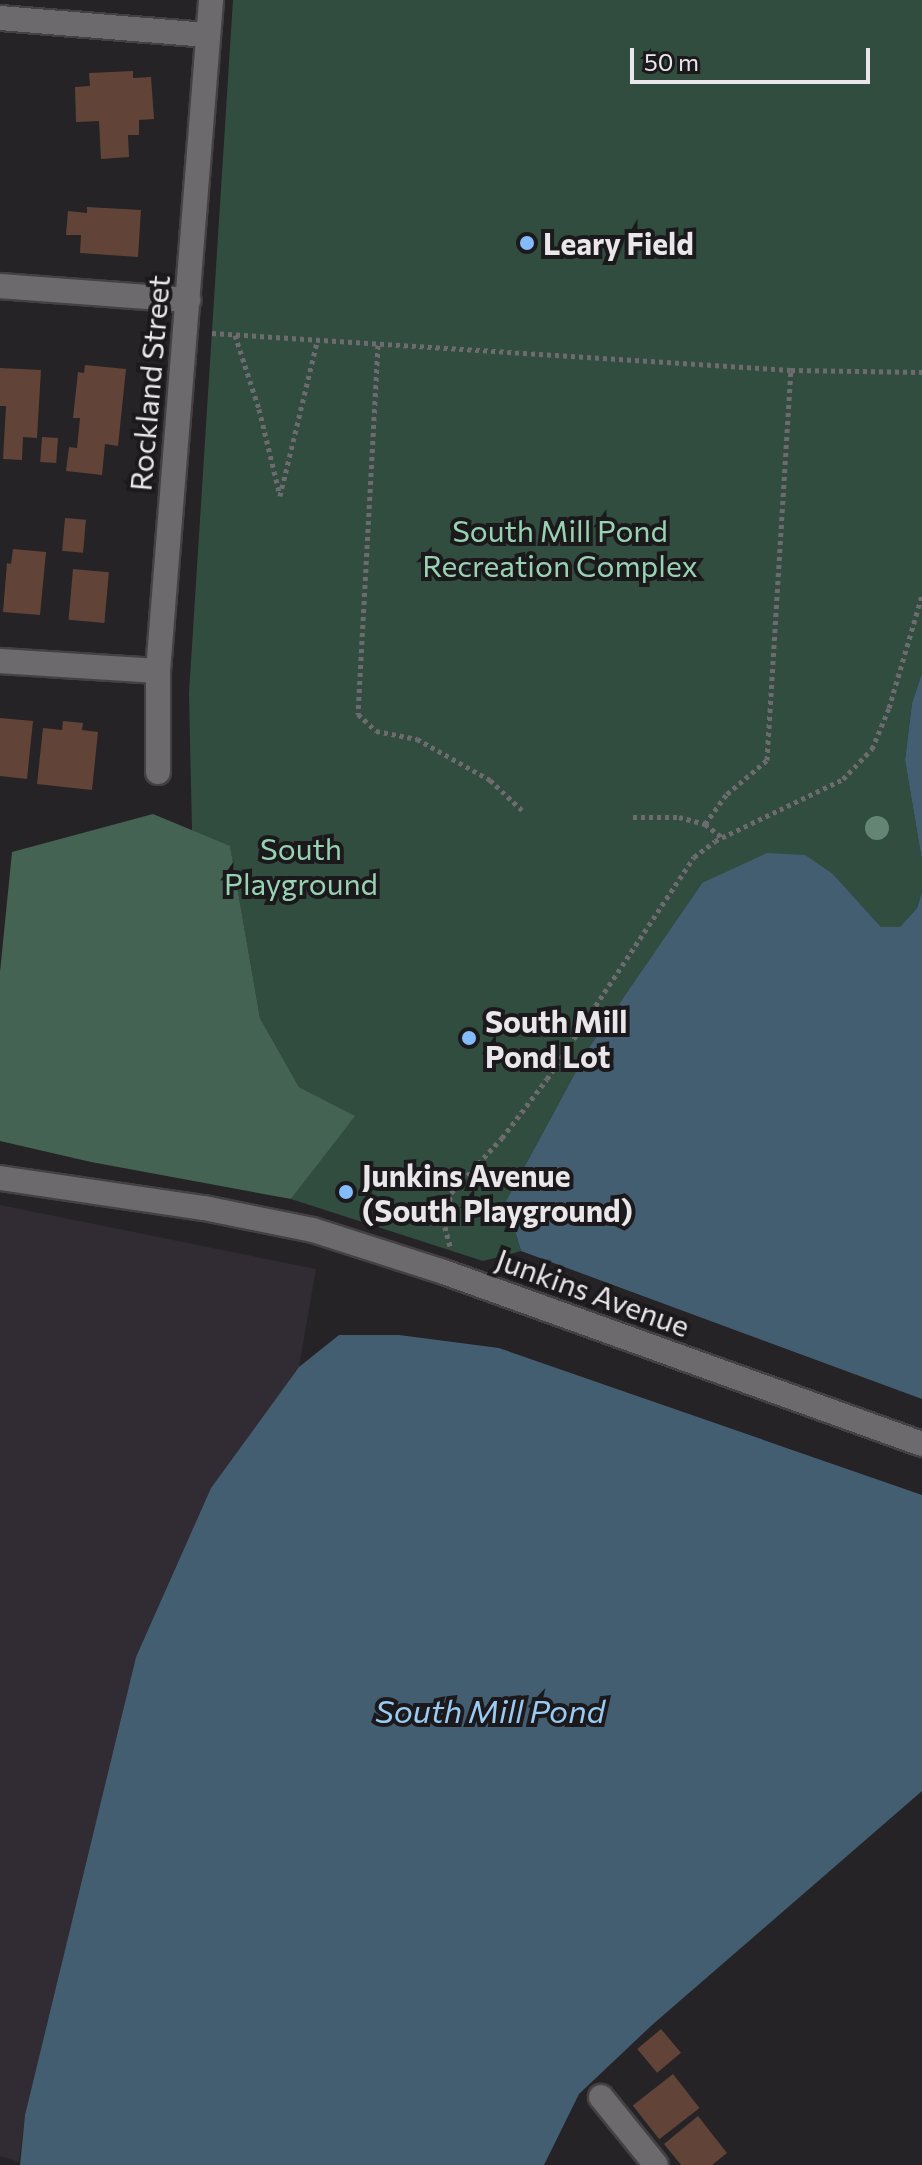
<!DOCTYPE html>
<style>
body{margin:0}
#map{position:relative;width:922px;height:2165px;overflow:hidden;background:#252326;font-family:Commissioner,sans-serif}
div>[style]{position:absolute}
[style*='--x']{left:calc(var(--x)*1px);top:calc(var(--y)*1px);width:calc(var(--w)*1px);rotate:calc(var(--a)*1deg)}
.built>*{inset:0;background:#312b33}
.green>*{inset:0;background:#314d3f}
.forest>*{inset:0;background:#446353}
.water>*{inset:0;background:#435d71}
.building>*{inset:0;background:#614437;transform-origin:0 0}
.path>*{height:5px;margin-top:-2.5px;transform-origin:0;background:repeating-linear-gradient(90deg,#6d6b6d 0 4px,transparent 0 8px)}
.roads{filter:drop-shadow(2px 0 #434143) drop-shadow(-2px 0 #434143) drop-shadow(0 2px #434143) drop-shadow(0 -2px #434143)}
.street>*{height:24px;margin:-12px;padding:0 12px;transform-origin:12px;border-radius:12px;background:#6c6a6d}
.trees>*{width:24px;height:24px;margin:-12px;border-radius:50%;background:#648474}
.dots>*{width:22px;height:22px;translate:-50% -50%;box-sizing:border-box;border:4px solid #1c191c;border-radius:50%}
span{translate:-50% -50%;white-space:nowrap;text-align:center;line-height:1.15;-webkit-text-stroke:8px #1c191c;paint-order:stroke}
.poi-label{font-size:30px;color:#e9e7e9;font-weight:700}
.left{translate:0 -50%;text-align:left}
.street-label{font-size:30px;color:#e9e7e9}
.park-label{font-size:30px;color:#97d3b3}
.water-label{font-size:32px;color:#9acbf2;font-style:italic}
.scale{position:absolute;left:630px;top:48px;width:240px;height:36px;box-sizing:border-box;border:4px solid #e9e7e9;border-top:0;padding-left:10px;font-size:24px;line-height:28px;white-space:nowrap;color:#e9e7e9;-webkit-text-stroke:6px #1c191c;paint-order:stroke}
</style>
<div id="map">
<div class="built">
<i style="clip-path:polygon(0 1205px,316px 1269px,299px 1367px,211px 1488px,136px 1657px,25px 2115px,19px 2162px,0 2156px)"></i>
</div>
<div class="green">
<i style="clip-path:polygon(233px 0,922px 0,922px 673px,912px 703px,905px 760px,922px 861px,922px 891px,917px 908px,900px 927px,881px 927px,833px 874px,702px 883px,588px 1049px,506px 1201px,521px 1251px,483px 1261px,291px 1199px,354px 1116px,299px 1087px,260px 1018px,230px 847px,192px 831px,189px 693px)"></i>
</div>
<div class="forest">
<i style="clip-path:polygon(153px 814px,230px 846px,260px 1018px,299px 1087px,355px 1116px,291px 1199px,91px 1162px,0 1141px,0 972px,12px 852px)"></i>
</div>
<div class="water">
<i style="clip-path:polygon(922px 673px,922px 861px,905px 760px,912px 703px)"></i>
<i style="clip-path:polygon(767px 853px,805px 855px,833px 874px,881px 927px,900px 927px,917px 908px,922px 891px,922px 1399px,521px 1251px,506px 1201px,588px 1049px,702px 883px)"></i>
<i style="clip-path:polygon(339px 1335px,399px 1335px,499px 1348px,922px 1495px,922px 1791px,652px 2025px,579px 2094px,544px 2165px,20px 2165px,25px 2115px,136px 1657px,211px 1488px,299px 1367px)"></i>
</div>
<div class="building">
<i style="clip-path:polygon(133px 71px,133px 78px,151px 77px,154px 119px,139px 120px,139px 135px,128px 135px,129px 157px,101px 159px,99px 121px,76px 122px,75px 87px,90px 86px,89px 73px)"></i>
<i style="clip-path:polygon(87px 207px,141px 210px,138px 257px,80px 253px,81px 235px,66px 235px,68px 211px,87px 213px)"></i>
<i style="clip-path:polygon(85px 365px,126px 369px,118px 446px,105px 444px,102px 475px,66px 471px,69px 447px,77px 448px,80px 418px,73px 418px,78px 372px,84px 373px)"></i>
<i style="clip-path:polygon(0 368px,41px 370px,37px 438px,23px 437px,22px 460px,3px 459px,6px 406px,0 406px)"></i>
<i style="left:42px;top:437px;width:16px;height:25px;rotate:4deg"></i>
<i style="left:65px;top:518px;width:21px;height:33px;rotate:5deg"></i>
<i style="clip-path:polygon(13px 549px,46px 552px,40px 615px,3px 612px,7px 563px,11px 564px)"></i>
<i style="left:73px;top:569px;width:36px;height:51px;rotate:5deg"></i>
<i style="clip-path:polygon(0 718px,33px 721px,27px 779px,0 776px)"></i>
<i style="clip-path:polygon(63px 721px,83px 723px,82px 730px,98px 732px,92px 790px,37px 784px,43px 728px,62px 730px)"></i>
<i style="left:661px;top:2029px;width:31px;height:31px;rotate:50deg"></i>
<i style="left:673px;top:2074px;width:43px;height:51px;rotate:52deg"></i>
<i style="clip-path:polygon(698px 2116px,727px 2153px,712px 2165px,681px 2165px,664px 2144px)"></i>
</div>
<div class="path">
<i style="--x:212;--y:333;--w:580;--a:3.66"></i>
<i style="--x:791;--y:370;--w:131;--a:0.9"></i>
<i style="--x:235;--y:335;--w:78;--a:72"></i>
<i style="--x:259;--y:409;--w:89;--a:76.4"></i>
<i style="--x:280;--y:496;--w:158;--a:-76.5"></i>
<i style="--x:378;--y:345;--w:370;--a:93.1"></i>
<i style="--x:358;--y:714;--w:25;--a:43"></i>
<i style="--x:376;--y:731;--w:42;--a:11"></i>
<i style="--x:417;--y:739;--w:84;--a:29.3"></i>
<i style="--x:490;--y:780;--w:47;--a:43.3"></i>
<i style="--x:633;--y:817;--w:46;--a:0"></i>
<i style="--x:679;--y:817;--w:27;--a:15"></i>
<i style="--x:705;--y:824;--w:23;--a:38"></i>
<i style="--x:705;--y:824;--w:37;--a:-54"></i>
<i style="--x:727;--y:794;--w:52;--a:-40.4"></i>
<i style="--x:767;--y:760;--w:391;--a:-86.5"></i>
<i style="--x:450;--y:1246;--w:23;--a:-105"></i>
<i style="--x:444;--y:1224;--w:32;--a:-77"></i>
<i style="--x:451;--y:1193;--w:75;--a:-47.2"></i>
<i style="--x:502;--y:1138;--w:74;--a:-52.7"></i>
<i style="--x:547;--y:1079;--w:266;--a:-56.5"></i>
<i style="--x:694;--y:857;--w:26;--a:-37"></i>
<i style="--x:715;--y:841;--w:142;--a:-25.8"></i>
<i style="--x:843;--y:779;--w:42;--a:-46"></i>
<i style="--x:872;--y:749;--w:44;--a:-67.5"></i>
<i style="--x:889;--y:708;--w:118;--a:-73.7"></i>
</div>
<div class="roads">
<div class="street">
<i style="--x:0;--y:18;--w:209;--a:4.7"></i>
<i style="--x:0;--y:286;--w:189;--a:4.3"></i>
<i style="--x:0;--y:661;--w:158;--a:3.6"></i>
<i style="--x:158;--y:772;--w:101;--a:-90"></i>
<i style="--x:158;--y:671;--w:673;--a:-85.48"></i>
<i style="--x:0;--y:1178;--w:206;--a:8.4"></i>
<i style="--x:204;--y:1208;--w:111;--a:11.4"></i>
<i style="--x:313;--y:1230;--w:134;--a:17.8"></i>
<i style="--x:441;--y:1271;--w:511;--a:19.78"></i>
<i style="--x:601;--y:2097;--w:87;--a:51"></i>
</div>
</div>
<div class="trees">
<i style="left:877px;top:828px"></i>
</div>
<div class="dots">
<i style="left:527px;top:243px;background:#84bcfb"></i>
<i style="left:469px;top:1038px;background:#84bcfb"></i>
<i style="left:346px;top:1192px;background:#84bcfb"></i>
</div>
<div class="poi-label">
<span class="left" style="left:543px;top:243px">Leary Field</span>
<span class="left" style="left:485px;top:1038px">South Mill<br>Pond Lot</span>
<span class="left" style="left:362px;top:1192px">Junkins Avenue<br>(South Playground)</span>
</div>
<div class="street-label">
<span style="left:149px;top:383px;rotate:-85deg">Rockland Street</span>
<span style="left:593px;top:1292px;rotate:20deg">Junkins Avenue</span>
</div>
<div class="park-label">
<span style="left:560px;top:547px">South Mill Pond<br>Recreation Complex</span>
<span style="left:301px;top:865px">South<br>Playground</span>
</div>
<div class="water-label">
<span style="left:490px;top:1710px">South Mill Pond</span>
</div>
<div class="scale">50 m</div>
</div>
